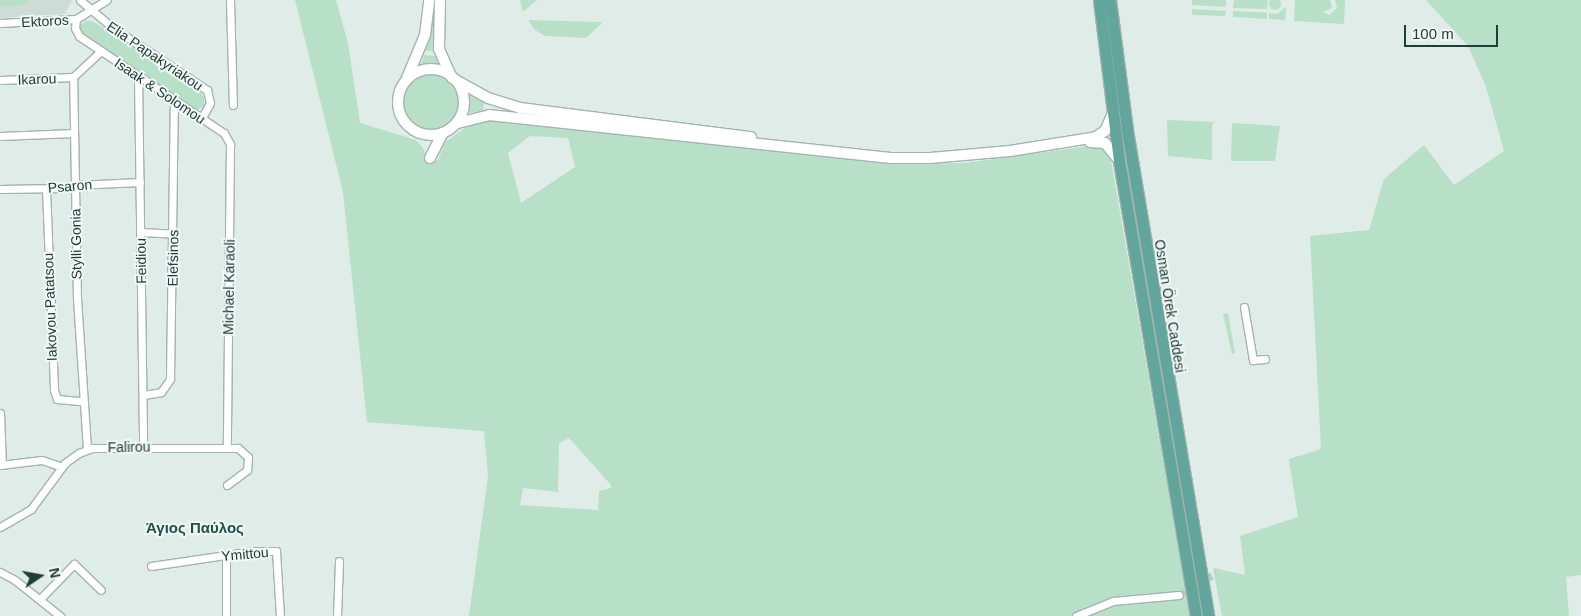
<!DOCTYPE html>
<meta charset="utf-8">
<style>
body{margin:0}
#map{position:relative;width:1581px;height:616px;overflow:hidden;background:#e0ece8;font-family:Arial,sans-serif}
div>[style]{position:absolute}
[style*='--x']{left:calc(var(--x)*1px);top:calc(var(--y)*1px);width:calc(var(--w)*1px);rotate:calc(var(--a)*1deg)}
.built>*{inset:0;background:#cedcd7}
.green>*{inset:0;background:#b8dfc7;transform-origin:0 0}
.round{border-radius:50%}
.street-tunnel>*{height:7px;margin-top:-3.5px;transform-origin:0;background:repeating-linear-gradient(90deg,#bac9c5 0 7px,transparent 0 10.5px)}
.roads{filter:drop-shadow(1px 0 #a3b4b0) drop-shadow(-1px 0 #a3b4b0) drop-shadow(0 1px #a3b4b0) drop-shadow(0 -1px #a3b4b0)}
.street>*{height:7px;margin:-3.5px;padding:0 3.5px;transform-origin:3.5px;border-radius:3.5px;background:#fff}
.secondary>*{height:10px;margin:-5px;padding:0 5px;transform-origin:5px;border-radius:5px;background:#fff}
.secondary>.ring{margin:-5px;padding:0;box-sizing:content-box;background:none;border:10px solid #fff;border-radius:50%}
.primary>*{height:11px;margin:-5.5px;padding:0 5.5px;transform-origin:5.5px;border-radius:5.5px;background:#62a59b}
span{translate:-50% -50%;white-space:nowrap;text-align:center;line-height:1.15;-webkit-text-stroke:4px #f1f8f6;paint-order:stroke}
.street-label{font-size:14px;color:#203e39}
.neighbourhood-label{font-size:15px;color:#1b514a;font-weight:700}
.north{position:absolute;left:15px;top:551px;width:50px;height:50px;-webkit-text-stroke:4px #f1f8f6;paint-order:stroke;rotate:78deg;font-size:14px;font-weight:700;line-height:20px;text-align:center;color:#203e39}
.north::after{content:'';display:block;margin:auto;width:18px;height:22px;background:#203e39;clip-path:polygon(50% 0,100% 100%,50% 72%,0 100%)}
.scale{position:absolute;left:1404px;top:25px;width:94px;height:22px;box-sizing:border-box;border:2px solid #203e39;border-top:0;padding-left:6px;font-size:15px;line-height:18px;white-space:nowrap;color:#203e39;-webkit-text-stroke:4px #f1f8f6;paint-order:stroke}
</style>
<div id="map">
<div class="built">
<i style="clip-path:polygon(0 0,71px 0,72px 1px,65px 14px,0 18px)"></i>
</div>
<div class="green">
<i class="round" style="left:1269px;top:-2px;width:12px;height:12px"></i>
<i style="clip-path:polygon(0 0,31px 0,26px 5px,0 7px)"></i>
<i style="clip-path:polygon(evenodd,295px 0,336px 0,348px 43px,360px 123px,416px 140px,424px 149px,426px 162px,438px 160px,445px 142px,471px 124px,486px 121px,899px 164px,964px 163px,1097px 145px,1103px 147px,1110px 155px,1190px 616px,469px 616px,488px 476px,484px 431px,367px 422px,343px 192px,295px 0,530px 136px,568px 138px,575px 167px,521px 203px,508px 153px,530px 136px,295px 0,569px 438px,611px 485px,611px 488px,599px 491px,598px 510px,520px 505px,523px 488px,558px 492px,559px 443px,569px 438px)"></i>
<i style="clip-path:polygon(433px 0,436px 0,435px 51px,425px 51px)"></i>
<i style="clip-path:polygon(520px 0,537px 0,523px 12px)"></i>
<i style="clip-path:polygon(1192px 0,1226px 0,1226px 7px,1192px 5px)"></i>
<i style="clip-path:polygon(1234px 0,1268px 0,1267px 9px,1233px 8px)"></i>
<i style="clip-path:polygon(1295px 0,1330px 0,1332px 8px,1323px 12px,1329px 15px,1337px 8px,1335px 0,1345px 0,1344px 24px,1294px 21px)"></i>
<i style="clip-path:polygon(1426px 0,1581px 0,1581px 575px,1566px 577px,1569px 616px,1222px 616px,1213px 568px,1245px 575px,1240px 536px,1298px 517px,1289px 459px,1321px 449px,1310px 236px,1369px 230px,1384px 179px,1424px 145px,1454px 185px,1504px 151px,1486px 87px,1468px 46px)"></i>
<i style="clip-path:polygon(1286px 7px,1285px 20px,1269px 19px,1269px 13px,1277px 14px)"></i>
<i style="clip-path:polygon(1192px 9px,1226px 11px,1225px 16px,1192px 15px)"></i>
<i style="left:1233px;top:11px;width:34px;height:6px;rotate:3deg"></i>
<i style="clip-path:polygon(86px 20px,96px 23px,200px 92px,204px 97px,204px 106px,195px 111px,83px 35px,80px 26px)"></i>
<i style="clip-path:polygon(528px 20px,600px 22px,602px 23px,586px 38px,545px 36px,535px 30px)"></i>
<i style="clip-path:polygon(424px 55px,436px 56px,438px 64px,421px 65px)"></i>
<i class="round" style="left:402px;top:74px;width:58px;height:58px"></i>
<i style="clip-path:polygon(470px 96px,484px 101px,483px 111px,469px 113px)"></i>
<i style="clip-path:polygon(1167px 120px,1215px 122px,1212px 125px,1212px 160px,1168px 156px)"></i>
<i style="clip-path:polygon(1232px 123px,1280px 126px,1275px 161px,1231px 161px)"></i>
<i style="clip-path:polygon(1228px 313px,1235px 353px,1232px 354px,1223px 314px)"></i>
</div>
<div class="street-tunnel">
<i style="--x:1179;--y:595;--w:43;--a:-30.7"></i>
</div>
<div class="roads">
<div class="street">
<i style="--x:80;--y:0;--w:43;--a:40.3"></i>
<i style="--x:113;--y:28;--w:113;--a:33.4"></i>
<i style="--x:207;--y:90;--w:13;--a:77"></i>
<i style="--x:210;--y:103;--w:18;--a:119"></i>
<i style="--x:230;--y:0;--w:105;--a:88.4"></i>
<i style="--x:76;--y:19;--w:9;--a:96"></i>
<i style="--x:75;--y:28;--w:9;--a:63"></i>
<i style="--x:79;--y:36;--w:174;--a:33.8"></i>
<i style="--x:224;--y:133;--w:13;--a:61"></i>
<i style="--x:230;--y:144;--w:303;--a:90.6"></i>
<i style="--x:76;--y:19;--w:36;--a:-32"></i>
<i style="--x:0;--y:23;--w:76;--a:-3"></i>
<i style="--x:138;--y:76;--w:371;--a:89.2"></i>
<i style="--x:0;--y:80;--w:73;--a:-2.4"></i>
<i style="--x:0;--y:136;--w:74;--a:-2.3"></i>
<i style="--x:0;--y:189;--w:64;--a:-0.9"></i>
<i style="--x:64;--y:188;--w:11;--a:-15"></i>
<i style="--x:75;--y:185;--w:65;--a:-2.6"></i>
<i style="--x:46;--y:189;--w:201;--a:87.7"></i>
<i style="--x:54;--y:390;--w:9;--a:72"></i>
<i style="--x:57;--y:399;--w:25;--a:5"></i>
<i style="--x:141;--y:232;--w:33;--a:3"></i>
<i style="--x:1244;--y:307;--w:54;--a:80.4"></i>
<i style="--x:1253;--y:360;--w:12;--a:-5"></i>
<i style="--x:143;--y:395;--w:18;--a:-9"></i>
<i style="--x:161;--y:392;--w:16;--a:-55"></i>
<i style="--x:170;--y:379;--w:278;--a:-89.2"></i>
<i style="--x:0;--y:413;--w:52;--a:87.8"></i>
<i style="--x:87;--y:449;--w:150;--a:-93.8"></i>
<i style="--x:77;--y:299;--w:222;--a:-91"></i>
<i style="--x:73;--y:77;--w:38;--a:-43"></i>
<i style="--x:0;--y:465;--w:42;--a:-6.8"></i>
<i style="--x:42;--y:460;--w:21;--a:19"></i>
<i style="--x:0;--y:527;--w:36;--a:-30"></i>
<i style="--x:31;--y:509;--w:57;--a:-53.5"></i>
<i style="--x:65;--y:463;--w:17;--a:-36"></i>
<i style="--x:79;--y:453;--w:14;--a:-21"></i>
<i style="--x:92;--y:448;--w:146;--a:0"></i>
<i style="--x:238;--y:448;--w:13;--a:42"></i>
<i style="--x:248;--y:457;--w:13;--a:94"></i>
<i style="--x:247;--y:470;--w:25;--a:143"></i>
<i style="--x:226;--y:555;--w:61;--a:90"></i>
<i style="--x:151;--y:566;--w:102;--a:-8.4"></i>
<i style="--x:252;--y:551;--w:24;--a:0"></i>
<i style="--x:276;--y:551;--w:65;--a:86.5"></i>
<i style="--x:0;--y:572;--w:17;--a:28"></i>
<i style="--x:15;--y:580;--w:58;--a:38.7"></i>
<i style="--x:40;--y:599;--w:49;--a:-45.8"></i>
<i style="--x:74;--y:564;--w:37;--a:44"></i>
<i style="--x:337;--y:616;--w:55;--a:-87.9"></i>
<i style="--x:1076;--y:616;--w:40;--a:-22"></i>
<i style="--x:1113;--y:601;--w:66;--a:-5.2"></i>
</div>
<div class="secondary">
<i style="--x:440;--y:0;--w:49;--a:91.2"></i>
<i style="--x:439;--y:49;--w:27;--a:66"></i>
<i class="ring" style="left:398px;top:69px;width:56px;height:56px"></i>
<i style="--x:407;--y:78;--w:47;--a:-67.3"></i>
<i style="--x:425;--y:35;--w:35;--a:-83"></i>
<i style="--x:452;--y:78;--w:41;--a:29.1"></i>
<i style="--x:488;--y:98;--w:34;--a:17"></i>
<i style="--x:520;--y:108;--w:233;--a:7.2"></i>
<i style="--x:458;--y:123;--w:32;--a:-14"></i>
<i style="--x:489;--y:115;--w:404;--a:6.1"></i>
<i style="--x:891;--y:158;--w:39;--a:0"></i>
<i style="--x:930;--y:158;--w:80;--a:-5"></i>
<i style="--x:1010;--y:151;--w:87;--a:-9.2"></i>
<i style="--x:1096;--y:137;--w:11;--a:-34"></i>
<i style="--x:1105;--y:131;--w:20;--a:-66"></i>
<i style="--x:1090;--y:142;--w:15;--a:4"></i>
<i style="--x:1105;--y:143;--w:22;--a:51"></i>
<i style="--x:430;--y:158;--w:28;--a:-63"></i>
</div>
<div class="primary">
<i style="--x:1099;--y:0;--w:162;--a:82.9"></i>
<i style="--x:1119;--y:161;--w:461;--a:80.4"></i>
<i style="--x:1110;--y:0;--w:131;--a:82.5"></i>
<i style="--x:1127;--y:130;--w:493;--a:80.5"></i>
</div>
</div>
<div class="street-label">
<span style="left:45px;top:21px;rotate:-3deg">Ektoros</span>
<span style="left:155px;top:56px;rotate:34deg">Elia Papakyriakou</span>
<span style="left:37px;top:79px;rotate:-2deg">Ikarou</span>
<span style="left:160px;top:91px;rotate:34deg">Isaak &amp; Solomou</span>
<span style="left:70px;top:186px;rotate:-5deg">Psaron</span>
<span style="left:76px;top:244px;rotate:-91deg">Stylli Gonia</span>
<span style="left:173px;top:258px;rotate:-89deg">Elefsinos</span>
<span style="left:141px;top:261px;rotate:-91deg">Feidiou</span>
<span style="left:229px;top:287px;rotate:-89deg">Michael Karaoli</span>
<span style="left:1170px;top:306px;rotate:81deg">Osman Örek Caddesi</span>
<span style="left:50px;top:307px;rotate:-92deg">Iakovou Patatsou</span>
<span style="left:129px;top:447px;rotate:-1deg">Falirou</span>
<span style="left:245px;top:554px;rotate:-5deg">Ymittou</span>
</div>
<div class="neighbourhood-label">
<span style="left:195px;top:528px">Άγιος Παύλος</span>
</div>
<div class="north">N</div>
<div class="scale">100 m</div>
</div>
